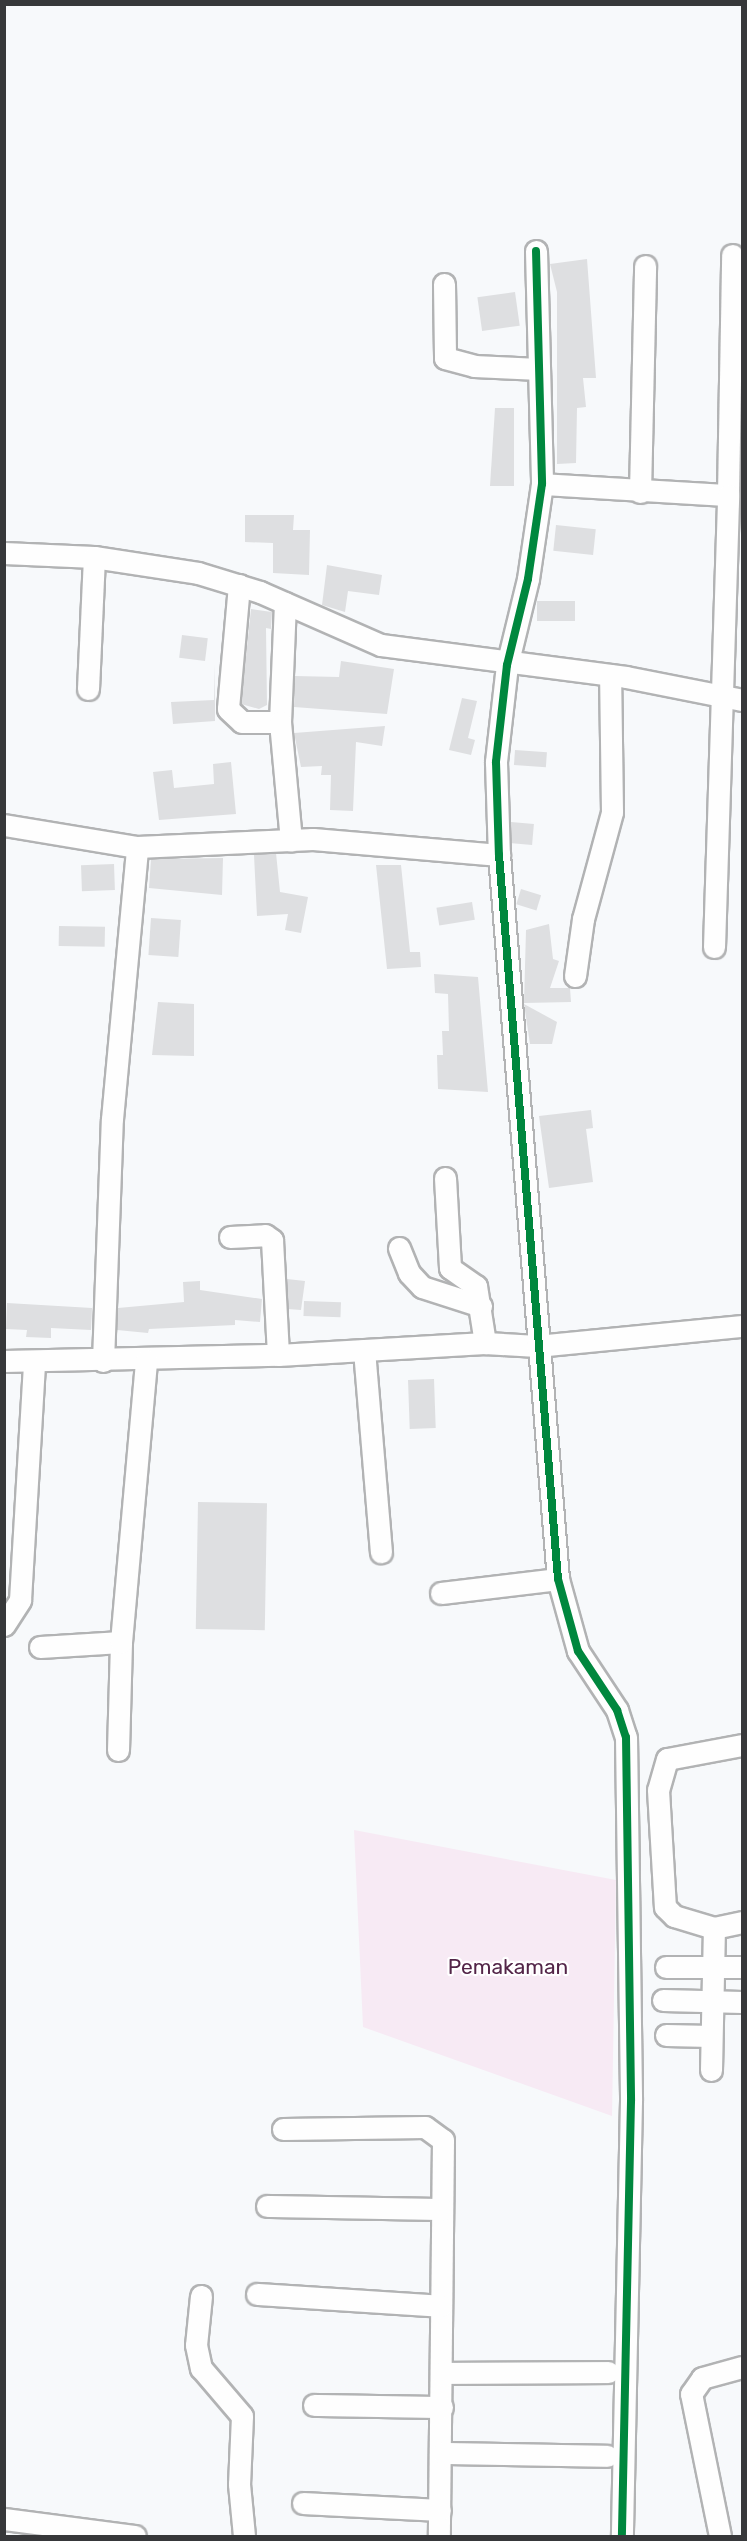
<!DOCTYPE html>
<style>
body{margin:0}
#map{position:relative;width:747px;height:2541px;overflow:hidden;background:#f7f9fb;font-family:Rubik,sans-serif}
div>[style]{position:absolute}
[style*='--x']{left:calc(var(--x)*1px);top:calc(var(--y)*1px);width:calc(var(--w)*1px);rotate:calc(var(--a)*1deg)}
.green>*{inset:0;background:#f7eaf4}
.building>*{inset:0;background:#dedfe1;transform-origin:0 0}
.roads{filter:drop-shadow(2px 0 #b2b3b4) drop-shadow(-2px 0 #b2b3b4) drop-shadow(0 2px #b2b3b4) drop-shadow(0 -2px #b2b3b4)}
.minor>*{height:21px;margin:-10.5px;padding:0 10.5px;transform-origin:10.5px;border-radius:10.5px;background:#fefefe}
.cycleway>*{height:8px;margin:-4px;padding:0 4px;transform-origin:4px;border-radius:4px;background:#00873e}
span{translate:-50% -50%;white-space:nowrap;text-align:center;line-height:1.15;-webkit-text-stroke:4.5px #fff;paint-order:stroke}
.park-label{font-size:21px;color:#532548}
.frame{position:absolute;inset:0;border:6px solid #37383a;pointer-events:none}
</style>
<div id="map">
<div class="green">
<i style="clip-path:polygon(354px 1830px,616px 1880px,612px 2116px,363px 2027px)"></i>
</div>
<div class="building">
<i style="clip-path:polygon(587px 259px,596px 378px,583px 378px,586px 407px,577px 408px,576px 463px,557px 464px,557px 292px,550px 264px)"></i>
<i style="left:515px;top:292px;width:34px;height:38px;rotate:82deg"></i>
<i style="clip-path:polygon(495px 408px,514px 408px,514px 486px,490px 486px)"></i>
<i style="clip-path:polygon(245px 515px,294px 515px,293px 530px,310px 530px,309px 575px,273px 573px,273px 543px,245px 542px)"></i>
<i style="left:556px;top:525px;width:40px;height:26px;rotate:6deg"></i>
<i style="clip-path:polygon(327px 565px,382px 575px,379px 595px,348px 591px,345px 612px,322px 605px)"></i>
<i style="left:537px;top:601px;width:38px;height:20px"></i>
<i style="clip-path:polygon(251px 609px,272px 612px,271px 629px,266px 628px,267px 705px,259px 709px,241px 704px)"></i>
<i style="left:182px;top:635px;width:26px;height:23px;rotate:7deg"></i>
<i style="clip-path:polygon(341px 661px,394px 669px,387px 714px,294px 707px,295px 676px,339px 677px)"></i>
<i style="clip-path:polygon(215px 664px,215px 721px,173px 724px,171px 702px,214px 700px,214px 705px)"></i>
<i style="clip-path:polygon(462px 698px,477px 701px,468px 738px,475px 740px,471px 755px,449px 750px)"></i>
<i style="clip-path:polygon(385px 726px,382px 746px,356px 742px,353px 811px,330px 810px,331px 775px,321px 775px,322px 766px,301px 767px,294px 733px)"></i>
<i style="left:515px;top:750px;width:32px;height:15px;rotate:4deg"></i>
<i style="clip-path:polygon(231px 762px,236px 814px,159px 820px,153px 772px,172px 770px,174px 788px,214px 784px,213px 764px)"></i>
<i style="left:511px;top:822px;width:23px;height:21px;rotate:5deg"></i>
<i style="clip-path:polygon(276px 853px,280px 892px,308px 897px,301px 933px,285px 930px,288px 914px,257px 916px,254px 855px)"></i>
<i style="clip-path:polygon(223px 858px,222px 895px,149px 888px,151px 859px)"></i>
<i style="left:114px;top:864px;width:26px;height:33px;rotate:88deg"></i>
<i style="clip-path:polygon(376px 865px,401px 865px,410px 952px,420px 952px,421px 967px,387px 969px)"></i>
<i style="left:521px;top:889px;width:21px;height:16px;rotate:17deg"></i>
<i style="left:472px;top:902px;width:18px;height:36px;rotate:81deg"></i>
<i style="left:151px;top:918px;width:30px;height:37px;rotate:4deg"></i>
<i style="clip-path:polygon(549px 924px,553px 959px,559px 961px,550px 988px,570px 988px,571px 1002px,524px 1003px,526px 930px)"></i>
<i style="left:59px;top:926px;width:46px;height:20px;rotate:1deg"></i>
<i style="clip-path:polygon(434px 974px,478px 977px,488px 1092px,438px 1089px,437px 1055px,443px 1055px,442px 1031px,449px 1031px,448px 994px,435px 993px)"></i>
<i style="clip-path:polygon(158px 1002px,194px 1004px,194px 1056px,152px 1055px)"></i>
<i style="clip-path:polygon(524px 1004px,557px 1022px,552px 1044px,530px 1044px)"></i>
<i style="clip-path:polygon(591px 1110px,593px 1128px,586px 1129px,593px 1182px,549px 1188px,539px 1116px)"></i>
<i style="clip-path:polygon(287px 1279px,305px 1281px,301px 1310px,288px 1309px)"></i>
<i style="clip-path:polygon(200px 1281px,200px 1290px,262px 1299px,260px 1322px,235px 1320px,235px 1325px,149px 1329px,148px 1333px,117px 1330px,118px 1308px,184px 1302px,183px 1282px)"></i>
<i style="left:304px;top:1301px;width:37px;height:15px;rotate:2deg"></i>
<i style="clip-path:polygon(7px 1303px,92px 1308px,91px 1330px,51px 1328px,51px 1338px,26px 1337px,27px 1330px,6px 1329px)"></i>
<i style="left:434px;top:1379px;width:49px;height:26px;rotate:88deg"></i>
<i style="left:198px;top:1502px;width:69px;height:127px;rotate:1deg"></i>
</div>
<div class="roads">
<div class="minor">
<i style="--x:536;--y:251;--w:233;--a:88.5"></i>
<i style="--x:542;--y:484;--w:96;--a:98.4"></i>
<i style="--x:528;--y:579;--w:89;--a:103.7"></i>
<i style="--x:507;--y:665;--w:98;--a:96.5"></i>
<i style="--x:496;--y:762;--w:93;--a:88.2"></i>
<i style="--x:499;--y:855;--w:726;--a:85.34"></i>
<i style="--x:558;--y:1579;--w:75;--a:74.5"></i>
<i style="--x:578;--y:1651;--w:71;--a:56.5"></i>
<i style="--x:617;--y:1710;--w:28;--a:72"></i>
<i style="--x:626;--y:1737;--w:364;--a:89.2"></i>
<i style="--x:631;--y:2101;--w:435;--a:91.2"></i>
<i style="--x:444;--y:284;--w:74;--a:89.2"></i>
<i style="--x:445;--y:358;--w:30;--a:15"></i>
<i style="--x:474;--y:366;--w:65;--a:2.6"></i>
<i style="--x:542;--y:484;--w:186;--a:3.4"></i>
<i style="--x:728;--y:495;--w:240;--a:-89"></i>
<i style="--x:640;--y:492;--w:226;--a:-88.7"></i>
<i style="--x:4;--y:553;--w:90;--a:2.5"></i>
<i style="--x:94;--y:557;--w:105;--a:8.7"></i>
<i style="--x:198;--y:573;--w:65;--a:17"></i>
<i style="--x:260;--y:592;--w:132;--a:23.7"></i>
<i style="--x:381;--y:645;--w:247;--a:7.4"></i>
<i style="--x:626;--y:677;--w:118;--a:11.2"></i>
<i style="--x:239;--y:585;--w:124;--a:95.1"></i>
<i style="--x:228;--y:709;--w:19;--a:43"></i>
<i style="--x:242;--y:722;--w:38;--a:0"></i>
<i style="--x:285;--y:603;--w:119;--a:92.4"></i>
<i style="--x:280;--y:722;--w:119;--a:84.7"></i>
<i style="--x:88;--y:689;--w:132;--a:-87.4"></i>
<i style="--x:4;--y:825;--w:135;--a:9.4"></i>
<i style="--x:137;--y:847;--w:176;--a:-2.6"></i>
<i style="--x:313;--y:839;--w:187;--a:4.9"></i>
<i style="--x:714;--y:947;--w:452;--a:-88.2"></i>
<i style="--x:575;--y:976;--w:58;--a:-82"></i>
<i style="--x:583;--y:919;--w:111;--a:-74.8"></i>
<i style="--x:612;--y:812;--w:137;--a:-90.8"></i>
<i style="--x:445;--y:1178;--w:90;--a:86.8"></i>
<i style="--x:450;--y:1268;--w:32;--a:35"></i>
<i style="--x:476;--y:1286;--w:58;--a:81"></i>
<i style="--x:230;--y:1237;--w:35;--a:-3"></i>
<i style="--x:265;--y:1235;--w:9;--a:36"></i>
<i style="--x:272;--y:1240;--w:115;--a:87"></i>
<i style="--x:399;--y:1248;--w:27;--a:68"></i>
<i style="--x:409;--y:1273;--w:19;--a:47"></i>
<i style="--x:422;--y:1287;--w:62;--a:17.9"></i>
<i style="--x:364;--y:1350;--w:203;--a:85.2"></i>
<i style="--x:4;--y:1361;--w:274;--a:-1.3"></i>
<i style="--x:278;--y:1355;--w:207;--a:-3.3"></i>
<i style="--x:485;--y:1343;--w:52;--a:3.3"></i>
<i style="--x:537;--y:1346;--w:206;--a:-5.6"></i>
<i style="--x:103;--y:1361;--w:242;--a:-87.9"></i>
<i style="--x:112;--y:1119;--w:273;--a:-84.7"></i>
<i style="--x:441;--y:1593;--w:118;--a:-6.8"></i>
<i style="--x:4;--y:1625;--w:30;--a:-57"></i>
<i style="--x:20;--y:1600;--w:237;--a:-86.6"></i>
<i style="--x:40;--y:1647;--w:81;--a:-3.5"></i>
<i style="--x:742;--y:1745;--w:76;--a:169.4"></i>
<i style="--x:667;--y:1759;--w:32;--a:106"></i>
<i style="--x:658;--y:1790;--w:117;--a:86.6"></i>
<i style="--x:665;--y:1907;--w:13;--a:45"></i>
<i style="--x:674;--y:1916;--w:42;--a:16.7"></i>
<i style="--x:714;--y:1928;--w:29;--a:-12"></i>
<i style="--x:118;--y:1750;--w:108;--a:-88.4"></i>
<i style="--x:121;--y:1642;--w:283;--a:-84.9"></i>
<i style="--x:666;--y:1967;--w:76;--a:0"></i>
<i style="--x:663;--y:2000;--w:79;--a:1.5"></i>
<i style="--x:666;--y:2035;--w:45;--a:1.3"></i>
<i style="--x:711;--y:2070;--w:142;--a:-88.8"></i>
<i style="--x:283;--y:2129;--w:142;--a:-0.8"></i>
<i style="--x:425;--y:2127;--w:22;--a:36"></i>
<i style="--x:443;--y:2140;--w:396;--a:90.6"></i>
<i style="--x:267;--y:2206;--w:175;--a:1"></i>
<i style="--x:257;--y:2294;--w:184;--a:3.7"></i>
<i style="--x:201;--y:2296;--w:49;--a:95.8"></i>
<i style="--x:196;--y:2345;--w:24;--a:78"></i>
<i style="--x:201;--y:2368;--w:63;--a:49.5"></i>
<i style="--x:242;--y:2416;--w:68;--a:92.5"></i>
<i style="--x:239;--y:2484;--w:52;--a:84.5"></i>
<i style="--x:441;--y:2373;--w:167;--a:-0.3"></i>
<i style="--x:314;--y:2405;--w:128;--a:0.9"></i>
<i style="--x:443;--y:2453;--w:164;--a:1"></i>
<i style="--x:303;--y:2503;--w:137;--a:2.9"></i>
<i style="--x:4;--y:2519;--w:132;--a:7.4"></i>
<i style="--x:720;--y:2536;--w:145;--a:-101.5"></i>
<i style="--x:691;--y:2394;--w:19;--a:-55"></i>
<i style="--x:702;--y:2378;--w:41;--a:-15.4"></i>
</div>
</div>
<div class="cycleway">
<i style="--x:536;--y:251;--w:233;--a:88.5"></i>
<i style="--x:542;--y:484;--w:96;--a:98.4"></i>
<i style="--x:528;--y:579;--w:89;--a:103.7"></i>
<i style="--x:507;--y:665;--w:98;--a:96.5"></i>
<i style="--x:496;--y:762;--w:93;--a:88.2"></i>
<i style="--x:499;--y:855;--w:726;--a:85.34"></i>
<i style="--x:558;--y:1579;--w:75;--a:74.5"></i>
<i style="--x:578;--y:1651;--w:71;--a:56.5"></i>
<i style="--x:617;--y:1710;--w:28;--a:72"></i>
<i style="--x:626;--y:1737;--w:364;--a:89.2"></i>
<i style="--x:631;--y:2101;--w:435;--a:91.2"></i>
</div>
<div class="park-label">
<span style="left:508px;top:1967px">Pemakaman</span>
</div>
<div class="frame"></div>
</div>
